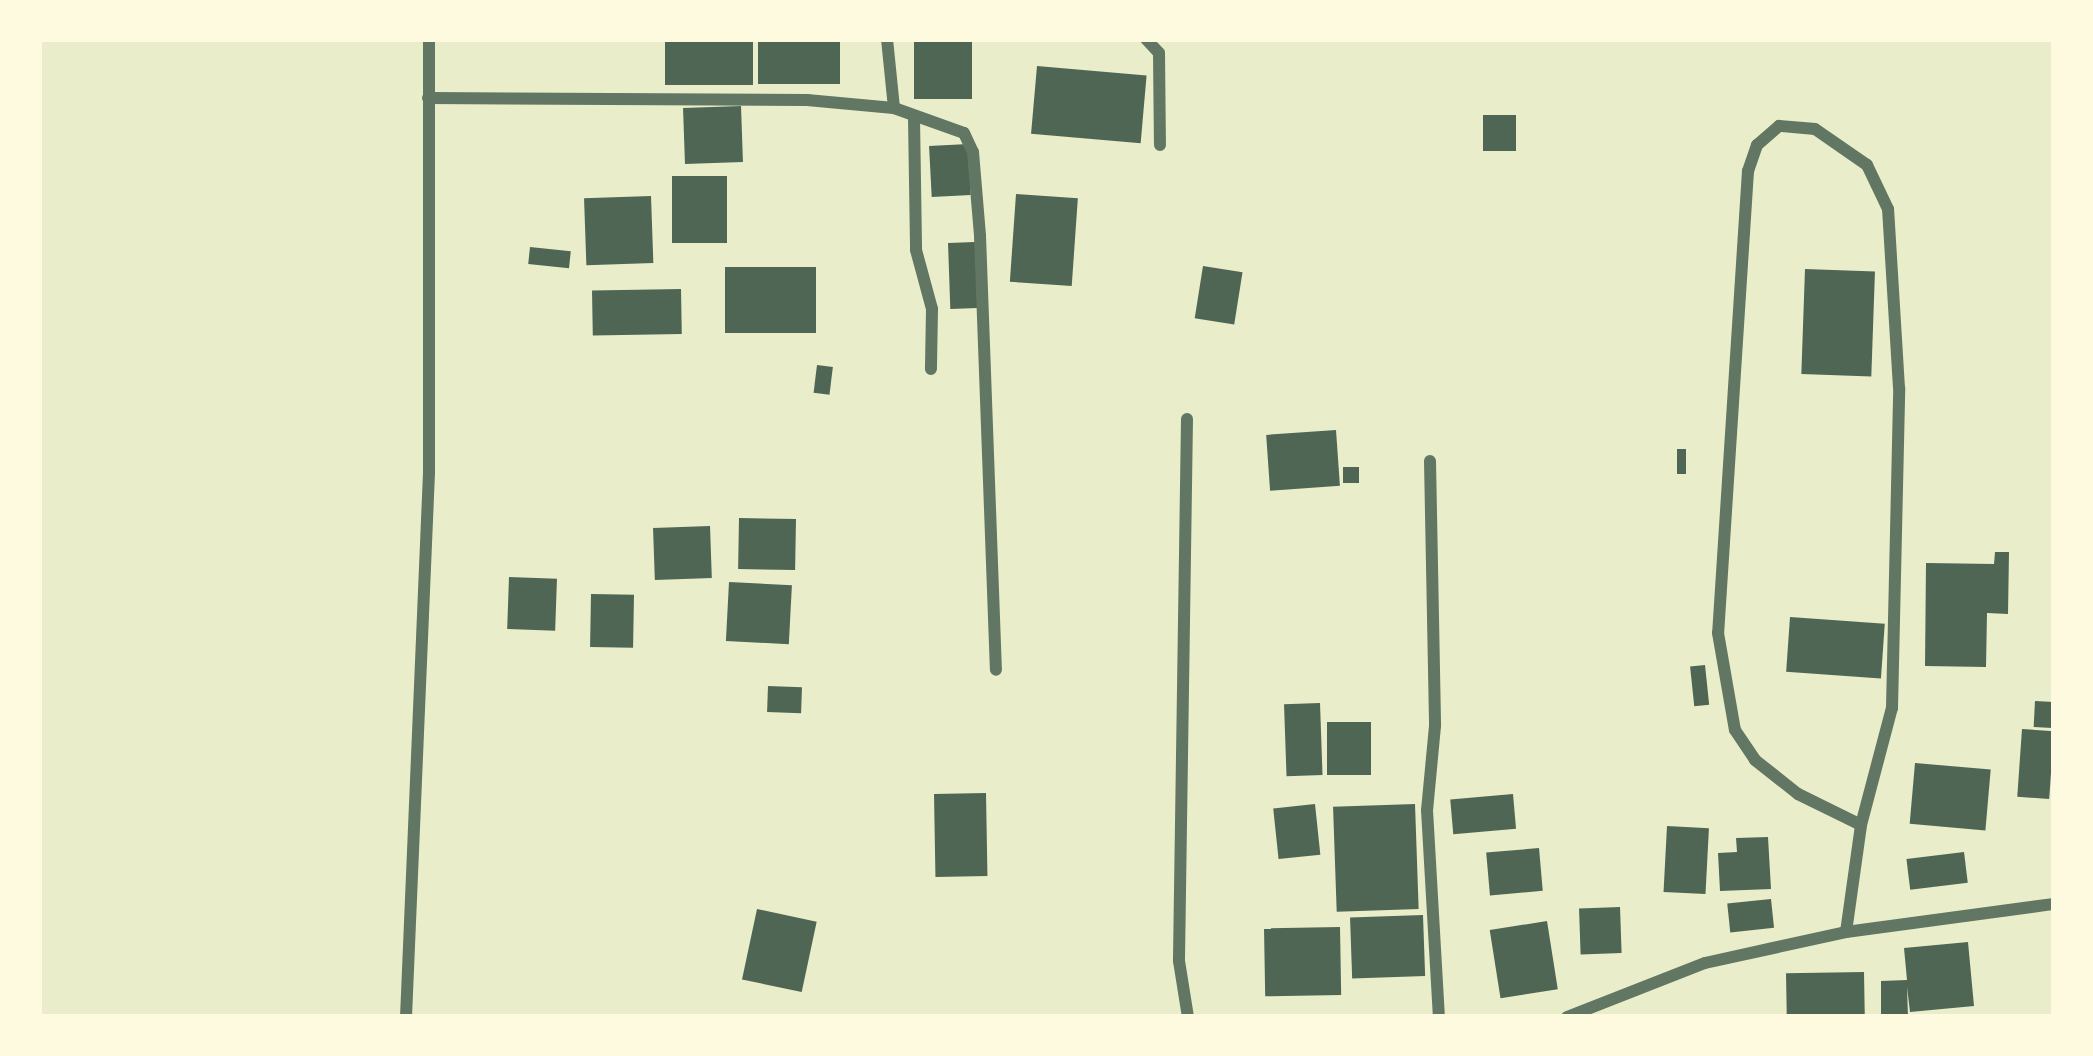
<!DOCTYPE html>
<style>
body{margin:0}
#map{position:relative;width:2093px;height:1056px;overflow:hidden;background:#e9edc9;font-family:"Golos Text",sans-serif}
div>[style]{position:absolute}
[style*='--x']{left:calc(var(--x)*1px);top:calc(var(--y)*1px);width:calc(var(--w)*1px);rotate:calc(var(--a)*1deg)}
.building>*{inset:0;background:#4f6655;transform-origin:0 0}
.minor>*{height:12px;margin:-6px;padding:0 6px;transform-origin:6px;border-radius:6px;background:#617663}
span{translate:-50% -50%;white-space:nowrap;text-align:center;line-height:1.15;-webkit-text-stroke:12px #fefae0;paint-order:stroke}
.frame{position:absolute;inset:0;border:42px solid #fefae0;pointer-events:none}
</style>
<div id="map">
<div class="building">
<i style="left:665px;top:39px;width:88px;height:46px"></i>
<i style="left:758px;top:39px;width:82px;height:45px"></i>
<i style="left:914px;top:39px;width:58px;height:60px"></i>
<i style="left:1037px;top:66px;width:110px;height:68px;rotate:5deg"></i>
<i style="left:741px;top:106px;width:56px;height:58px;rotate:88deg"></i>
<i style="left:1483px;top:115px;width:33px;height:36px"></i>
<i style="left:968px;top:144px;width:51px;height:39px;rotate:87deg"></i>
<i style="left:672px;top:176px;width:55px;height:67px"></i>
<i style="left:1016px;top:194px;width:62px;height:88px;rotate:4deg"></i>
<i style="left:651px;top:196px;width:67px;height:67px;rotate:88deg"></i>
<i style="left:975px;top:242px;width:66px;height:27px;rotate:88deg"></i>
<i style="left:530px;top:247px;width:41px;height:17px;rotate:6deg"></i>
<i style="left:1203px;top:266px;width:40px;height:53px;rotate:9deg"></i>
<i style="left:725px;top:267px;width:91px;height:66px"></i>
<i style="left:1805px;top:269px;width:70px;height:105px;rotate:2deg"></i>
<i style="left:681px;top:289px;width:45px;height:89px;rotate:89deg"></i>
<i style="left:817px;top:365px;width:16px;height:28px;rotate:7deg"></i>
<i style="left:1336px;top:430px;width:56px;height:70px;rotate:86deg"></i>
<i style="left:1677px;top:449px;width:9px;height:25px"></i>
<i style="left:1343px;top:467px;width:16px;height:16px"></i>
<i style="left:739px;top:518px;width:57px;height:51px;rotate:1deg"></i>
<i style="left:710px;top:526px;width:52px;height:57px;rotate:88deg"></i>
<i style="clip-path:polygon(1995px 552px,2009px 552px,2008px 614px,1987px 613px,1986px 667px,1925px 666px,1926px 563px,1994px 564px)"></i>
<i style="left:509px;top:577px;width:48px;height:52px;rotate:2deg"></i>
<i style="left:729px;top:582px;width:63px;height:59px;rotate:3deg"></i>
<i style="left:591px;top:594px;width:43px;height:53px;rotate:1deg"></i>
<i style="left:1790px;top:617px;width:95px;height:55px;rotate:4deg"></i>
<i style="left:1705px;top:665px;width:40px;height:15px;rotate:84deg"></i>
<i style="left:768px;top:686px;width:34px;height:26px;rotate:2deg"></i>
<i style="left:2035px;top:701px;width:19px;height:26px;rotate:3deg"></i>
<i style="left:1320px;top:703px;width:72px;height:36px;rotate:88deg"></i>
<i style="left:1327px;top:722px;width:44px;height:53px"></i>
<i style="left:2022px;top:729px;width:32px;height:68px;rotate:4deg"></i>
<i style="left:1915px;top:763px;width:76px;height:61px;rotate:5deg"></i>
<i style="left:986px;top:793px;width:83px;height:52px;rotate:89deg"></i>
<i style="left:1513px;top:794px;width:35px;height:63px;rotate:85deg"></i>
<i style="left:1315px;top:804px;width:51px;height:42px;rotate:84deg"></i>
<i style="left:1415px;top:804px;width:105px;height:82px;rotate:88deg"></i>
<i style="left:1667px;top:826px;width:42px;height:66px;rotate:3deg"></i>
<i style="clip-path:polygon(1768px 837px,1771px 889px,1720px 891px,1718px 853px,1737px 852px,1736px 838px)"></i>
<i style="left:1539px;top:848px;width:43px;height:53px;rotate:85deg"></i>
<i style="left:1964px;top:852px;width:31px;height:58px;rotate:83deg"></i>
<i style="left:1771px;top:899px;width:29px;height:44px;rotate:84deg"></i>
<i style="left:1620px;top:907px;width:46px;height:41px;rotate:88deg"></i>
<i style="left:757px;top:909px;width:61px;height:72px;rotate:12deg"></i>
<i style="left:1423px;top:915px;width:61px;height:73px;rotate:88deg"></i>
<i style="left:1547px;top:921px;width:69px;height:58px;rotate:81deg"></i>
<i style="left:1340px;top:927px;width:68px;height:76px;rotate:89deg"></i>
<i style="clip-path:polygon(1968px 942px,1974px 1006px,1910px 1012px,1907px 987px,1908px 1017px,1881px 1017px,1881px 981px,1907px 980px,1904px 948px)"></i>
<i style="left:1864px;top:972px;width:45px;height:78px;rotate:89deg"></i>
</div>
<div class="minor">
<i style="--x:887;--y:39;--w:69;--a:84.2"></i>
<i style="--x:1146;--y:39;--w:19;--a:47"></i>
<i style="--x:1159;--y:53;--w:92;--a:89.4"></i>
<i style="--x:428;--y:98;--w:379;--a:0.3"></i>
<i style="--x:807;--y:100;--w:87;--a:5.3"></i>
<i style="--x:894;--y:108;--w:74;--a:19.7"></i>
<i style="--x:964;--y:133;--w:21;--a:65"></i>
<i style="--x:973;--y:152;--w:84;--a:85.2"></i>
<i style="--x:980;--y:236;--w:434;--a:87.9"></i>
<i style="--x:914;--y:118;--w:132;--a:89.1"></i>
<i style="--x:916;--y:250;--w:61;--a:74.8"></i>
<i style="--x:932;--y:309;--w:60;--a:91"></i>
<i style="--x:1187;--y:419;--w:542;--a:90.85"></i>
<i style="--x:1179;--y:961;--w:57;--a:80.9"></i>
<i style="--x:1430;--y:461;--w:265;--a:88.9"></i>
<i style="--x:1435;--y:726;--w:84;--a:95.4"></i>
<i style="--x:1427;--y:810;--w:207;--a:86.7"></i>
<i style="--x:1846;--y:932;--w:108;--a:-82"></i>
<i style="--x:1861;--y:825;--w:121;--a:-75.2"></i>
<i style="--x:1892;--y:708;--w:320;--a:-88.7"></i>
<i style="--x:1899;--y:388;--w:179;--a:-93.5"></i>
<i style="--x:1888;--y:209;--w:49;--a:-115.5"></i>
<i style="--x:1867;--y:165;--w:63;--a:-145.3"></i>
<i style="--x:1815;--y:129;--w:36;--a:-175"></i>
<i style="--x:1779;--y:126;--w:29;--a:139"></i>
<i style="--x:1757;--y:145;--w:28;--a:109"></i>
<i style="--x:1748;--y:171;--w:463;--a:93.7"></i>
<i style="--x:1718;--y:633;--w:98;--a:80.1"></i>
<i style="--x:1735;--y:730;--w:36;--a:56"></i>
<i style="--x:1755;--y:760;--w:55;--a:38.3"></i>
<i style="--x:1798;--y:794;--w:70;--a:26.2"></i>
<i style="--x:406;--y:1017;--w:545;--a:-87.58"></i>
<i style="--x:429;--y:472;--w:433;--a:-90"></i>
<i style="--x:1567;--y:1017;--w:148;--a:-21.4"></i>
<i style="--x:1705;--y:963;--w:144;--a:-12.4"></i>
<i style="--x:1846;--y:932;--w:210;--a:-7.7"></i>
</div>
<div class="frame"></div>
</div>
